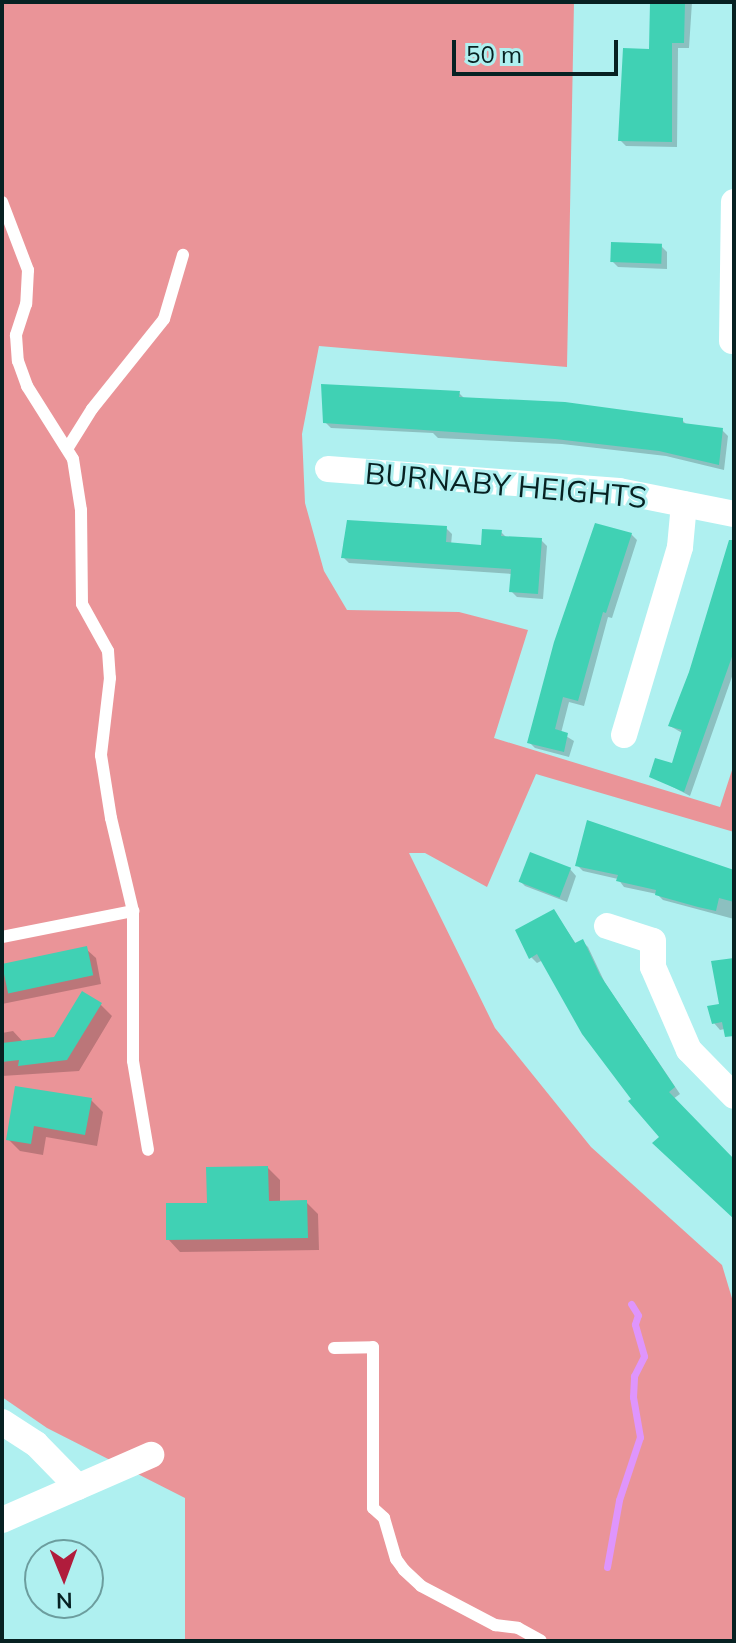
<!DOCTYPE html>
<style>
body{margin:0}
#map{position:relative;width:736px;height:1643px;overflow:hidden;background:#aff0f0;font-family:Mulish,sans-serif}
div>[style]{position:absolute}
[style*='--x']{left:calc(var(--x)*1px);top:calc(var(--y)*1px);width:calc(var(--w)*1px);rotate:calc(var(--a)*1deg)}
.green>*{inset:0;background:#ea9498}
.shadow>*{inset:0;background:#0003}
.stream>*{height:7px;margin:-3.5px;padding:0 3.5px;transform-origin:3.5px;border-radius:3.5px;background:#df95fc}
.building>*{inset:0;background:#40d1b4;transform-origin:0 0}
.service>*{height:12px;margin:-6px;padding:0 6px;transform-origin:6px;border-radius:6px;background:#fff}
.minor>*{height:26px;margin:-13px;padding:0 13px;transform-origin:13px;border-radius:13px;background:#fff}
span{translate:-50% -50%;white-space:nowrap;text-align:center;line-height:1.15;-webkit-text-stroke:6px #aff0f0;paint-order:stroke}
.street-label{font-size:30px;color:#072122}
.frame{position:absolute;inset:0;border:4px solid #072122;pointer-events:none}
.north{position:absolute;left:24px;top:1539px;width:80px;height:80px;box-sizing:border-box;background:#aff0f0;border:2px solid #6c9d9e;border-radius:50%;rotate:179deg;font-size:22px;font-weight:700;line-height:32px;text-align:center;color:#072122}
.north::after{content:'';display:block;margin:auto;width:28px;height:36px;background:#b01c3c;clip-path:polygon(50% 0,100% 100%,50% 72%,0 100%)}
.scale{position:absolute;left:452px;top:40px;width:166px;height:36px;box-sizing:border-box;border:4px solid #072122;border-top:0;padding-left:10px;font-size:24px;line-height:28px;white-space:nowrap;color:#072122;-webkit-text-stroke:6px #aff0f0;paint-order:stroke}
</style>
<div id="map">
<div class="green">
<i style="clip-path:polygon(2px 2px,574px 2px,567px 367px,319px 346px,302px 434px,305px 503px,324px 571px,347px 610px,459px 612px,528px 630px,494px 738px,720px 807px,734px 764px,734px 832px,536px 774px,487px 887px,425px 853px,409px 853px,495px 1028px,591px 1147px,722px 1265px,734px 1305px,734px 1641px,185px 1641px,185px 1498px,47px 1428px,2px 1397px)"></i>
</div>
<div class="shadow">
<i style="clip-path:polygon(652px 2px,692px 2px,689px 48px,678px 48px,677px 147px,626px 146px,620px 140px,651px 51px)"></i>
<i style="clip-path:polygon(661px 246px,667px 252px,667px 269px,618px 267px,612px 261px)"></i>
<i style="clip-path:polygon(459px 393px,465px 399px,682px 420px,688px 426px,722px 430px,728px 436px,724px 470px,666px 456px,562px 444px,438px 438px,433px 433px,331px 428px,325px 422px)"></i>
<i style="clip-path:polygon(446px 528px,452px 534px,451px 545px,483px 547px,501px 532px,507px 538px,541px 540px,547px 546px,543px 599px,517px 597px,511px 591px,512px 574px,349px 563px,343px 557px,344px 538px)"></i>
<i style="clip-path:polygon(631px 534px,637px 540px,612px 618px,608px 617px,584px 706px,569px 702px,561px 733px,574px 741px,569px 757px,535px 748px,529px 742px)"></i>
<i style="clip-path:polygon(734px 548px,734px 671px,690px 796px,652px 776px,674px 765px,684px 734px,670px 726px)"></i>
<i style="clip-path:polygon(577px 865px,734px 872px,734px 919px,663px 900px,657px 894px,624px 887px,618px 879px,583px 871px)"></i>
<i style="clip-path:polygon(570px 869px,576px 876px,567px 902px,525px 886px,519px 880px)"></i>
<i style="clip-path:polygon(554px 911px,576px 944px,582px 941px,588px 947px,605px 983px,680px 1094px,673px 1099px,734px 1161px,734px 1217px,661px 1137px,543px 960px,537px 963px,531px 957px)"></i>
<i style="clip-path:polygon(86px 949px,96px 958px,101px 984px,2px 1004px,2px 966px)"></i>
<i style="clip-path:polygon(734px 960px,734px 1041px,729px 1028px,720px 1030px,714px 1023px)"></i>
<i style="clip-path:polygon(100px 1004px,112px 1016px,79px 1071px,2px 1076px,2px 1033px,13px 1031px,24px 1043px,55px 1039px)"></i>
<i style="clip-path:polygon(16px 1088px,91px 1100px,103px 1112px,97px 1146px,46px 1137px,43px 1155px,20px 1151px,8px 1139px)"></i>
<i style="clip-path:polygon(268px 1168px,280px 1180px,280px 1202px,306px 1202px,318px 1214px,319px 1250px,180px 1252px,168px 1239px,209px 1205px)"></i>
</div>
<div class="stream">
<i style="--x:607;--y:1567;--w:68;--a:-79.8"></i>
<i style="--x:619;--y:1500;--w:66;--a:-71.6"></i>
<i style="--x:640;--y:1437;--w:41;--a:-99.9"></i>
<i style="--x:633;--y:1397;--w:21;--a:-87"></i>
<i style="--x:634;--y:1376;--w:22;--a:-63"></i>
<i style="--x:644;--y:1356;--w:33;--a:-106"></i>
<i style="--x:635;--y:1324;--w:9;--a:-72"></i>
<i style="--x:638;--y:1315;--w:13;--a:-122"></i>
</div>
<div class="building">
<i style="clip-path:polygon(650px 2px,685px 2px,684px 43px,672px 43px,672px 142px,618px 141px,623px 48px,649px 49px)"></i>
<i style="left:611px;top:242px;width:51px;height:20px;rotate:2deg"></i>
<i style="clip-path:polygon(321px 384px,460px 391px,459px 397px,565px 402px,683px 418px,683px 423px,723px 428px,719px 465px,659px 451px,555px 439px,323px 423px)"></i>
<i style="clip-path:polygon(347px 520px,447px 526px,446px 542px,481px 545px,482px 529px,502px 530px,501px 536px,542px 538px,538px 594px,509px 592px,511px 569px,341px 558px)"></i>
<i style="clip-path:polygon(595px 523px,632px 533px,606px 613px,603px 612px,578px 701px,563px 697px,555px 729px,568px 733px,564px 752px,527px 743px,554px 642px)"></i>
<i style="clip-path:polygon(729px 540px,734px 540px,734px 651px,684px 792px,649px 777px,655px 758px,672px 763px,682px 730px,668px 726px,689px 672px)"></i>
<i style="clip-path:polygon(587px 820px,734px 870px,734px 902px,719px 898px,716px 911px,698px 907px,655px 895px,656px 890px,616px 881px,618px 875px,575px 866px)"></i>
<i style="left:530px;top:852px;width:44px;height:32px;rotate:21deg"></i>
<i style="clip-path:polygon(554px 909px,575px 943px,583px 939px,600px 975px,675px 1087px,669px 1092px,734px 1159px,734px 1219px,652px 1143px,659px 1137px,628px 1101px,631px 1099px,582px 1034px,537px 954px,529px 959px,515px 930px)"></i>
<i style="left:87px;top:946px;width:30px;height:87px;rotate:78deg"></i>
<i style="clip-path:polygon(734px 958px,734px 1036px,725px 1037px,722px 1022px,712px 1024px,707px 1006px,719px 1004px,711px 961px)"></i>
<i style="clip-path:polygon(82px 991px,102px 1003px,67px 1060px,18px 1066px,19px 1060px,2px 1062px,2px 1043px,54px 1037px)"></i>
<i style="clip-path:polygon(15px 1086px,92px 1098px,85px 1135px,34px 1126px,31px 1144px,6px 1140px)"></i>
<i style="clip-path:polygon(268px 1166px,269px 1201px,307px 1200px,308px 1238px,166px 1240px,166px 1203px,207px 1203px,206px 1167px)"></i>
</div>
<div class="service">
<i style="--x:2;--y:202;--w:73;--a:69.1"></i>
<i style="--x:28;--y:270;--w:34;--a:93"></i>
<i style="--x:26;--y:304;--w:33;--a:108"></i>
<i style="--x:16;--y:335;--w:26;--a:86"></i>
<i style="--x:18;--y:361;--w:27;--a:70"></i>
<i style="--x:27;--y:386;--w:86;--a:57.8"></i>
<i style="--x:73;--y:459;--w:52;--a:81.1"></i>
<i style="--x:81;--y:510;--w:94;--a:89.4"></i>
<i style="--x:82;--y:604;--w:54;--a:61"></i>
<i style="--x:108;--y:651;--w:27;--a:86"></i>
<i style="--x:110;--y:678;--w:78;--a:96.7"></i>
<i style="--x:101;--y:755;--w:64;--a:81"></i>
<i style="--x:111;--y:818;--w:96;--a:76.7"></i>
<i style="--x:133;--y:911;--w:150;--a:90"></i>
<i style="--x:133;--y:1061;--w:90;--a:80.4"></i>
<i style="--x:67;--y:449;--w:47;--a:-58"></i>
<i style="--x:92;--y:409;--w:115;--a:-51.3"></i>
<i style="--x:164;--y:319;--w:67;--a:-73.5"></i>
<i style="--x:2;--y:937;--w:134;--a:-11.2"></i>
<i style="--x:334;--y:1348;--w:39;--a:-1"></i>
<i style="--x:373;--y:1347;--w:161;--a:90"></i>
<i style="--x:373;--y:1508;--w:15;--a:42"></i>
<i style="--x:384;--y:1518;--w:43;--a:73.7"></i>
<i style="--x:396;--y:1559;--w:14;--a:54"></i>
<i style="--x:404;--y:1570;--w:23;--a:43"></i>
<i style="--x:421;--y:1586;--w:84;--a:27.8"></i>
<i style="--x:495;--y:1625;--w:23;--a:7"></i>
<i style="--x:518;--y:1628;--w:26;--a:29"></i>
</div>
<div class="minor">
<i style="--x:732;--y:341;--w:139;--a:-89.2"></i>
<i style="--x:328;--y:469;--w:292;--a:4.3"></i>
<i style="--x:619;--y:491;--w:117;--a:11.3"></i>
<i style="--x:624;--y:735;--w:196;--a:-73.4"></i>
<i style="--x:680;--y:547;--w:43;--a:-84.7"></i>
<i style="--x:607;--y:926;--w:48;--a:18.1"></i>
<i style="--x:653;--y:941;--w:26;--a:90"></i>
<i style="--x:653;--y:967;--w:90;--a:66.6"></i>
<i style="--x:689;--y:1050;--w:64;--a:45.6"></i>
<i style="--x:2;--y:1422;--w:40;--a:32.9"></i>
<i style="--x:36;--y:1444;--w:60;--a:45.7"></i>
<i style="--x:2;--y:1520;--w:163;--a:-23.6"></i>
</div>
<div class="street-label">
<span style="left:506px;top:485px;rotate:5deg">BURNABY HEIGHTS</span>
</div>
<div class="frame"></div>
<div class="north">N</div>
<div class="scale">50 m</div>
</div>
